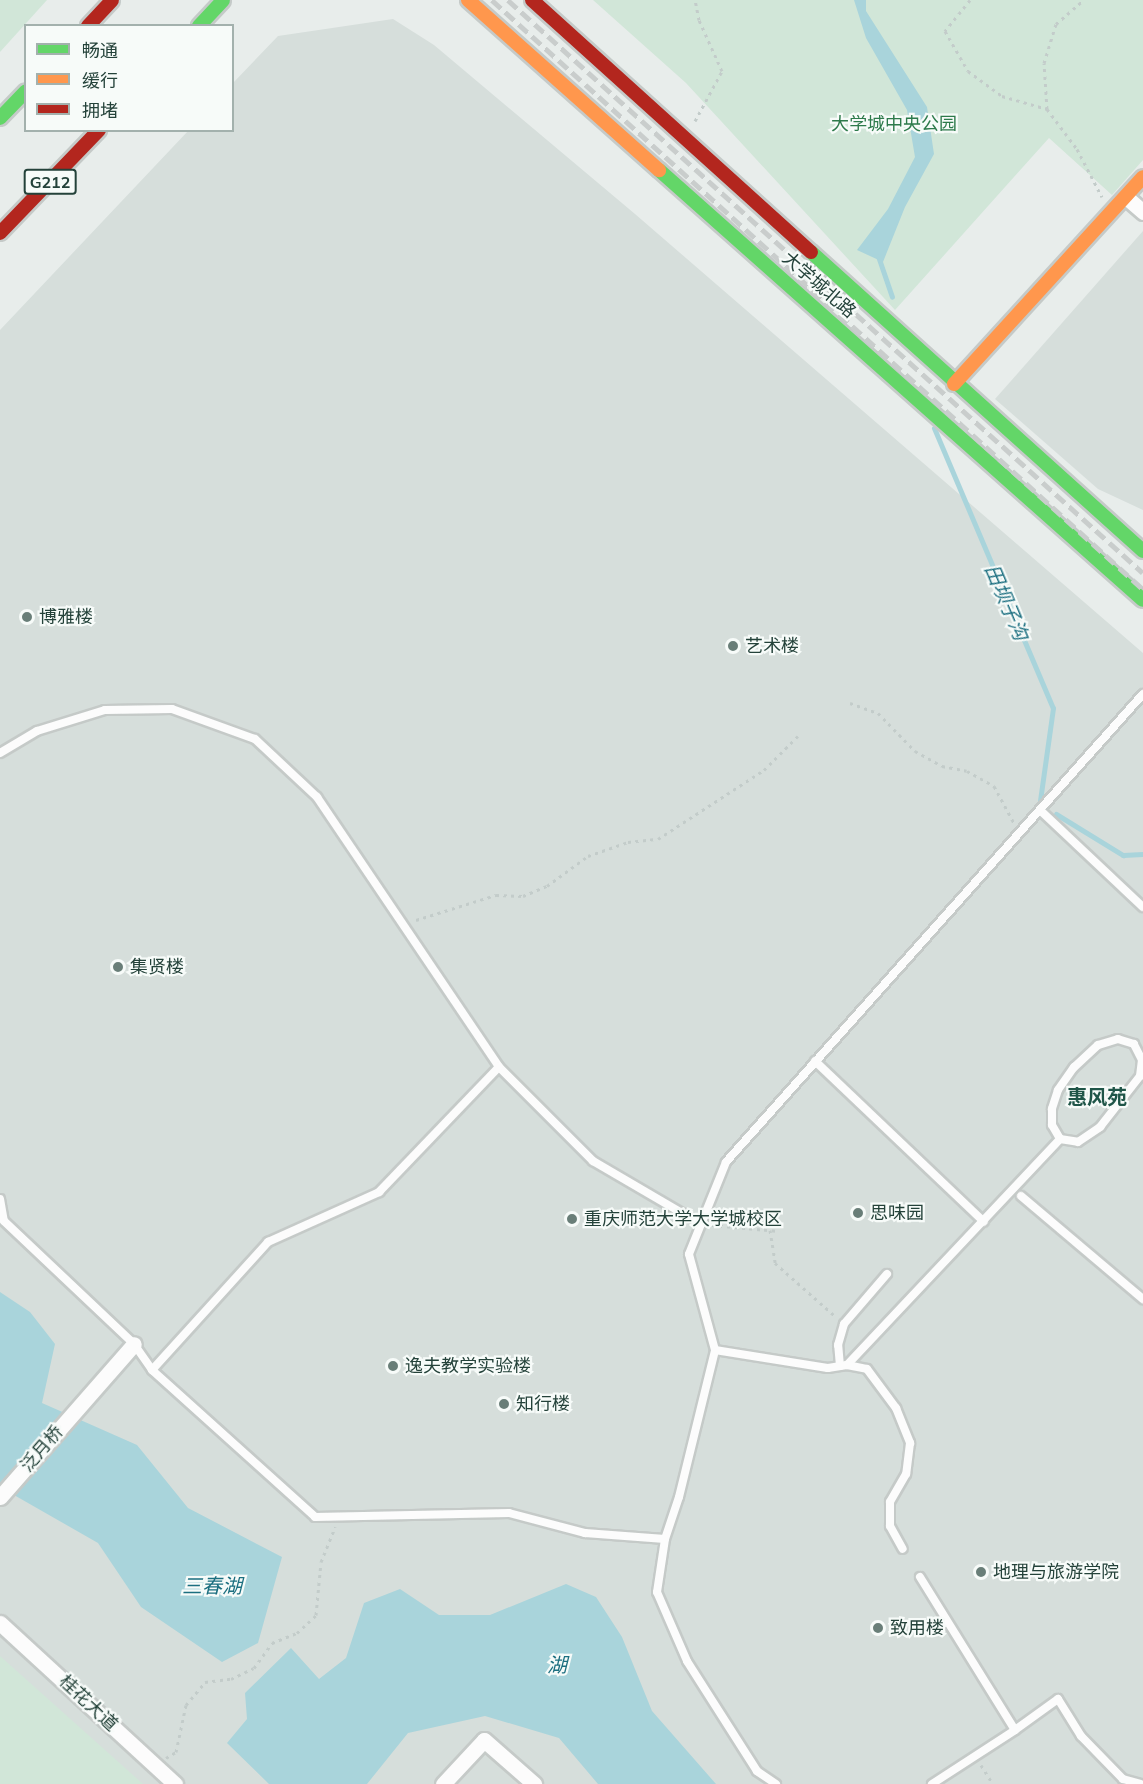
<!DOCTYPE html>
<meta charset="utf-8">
<style>
body{margin:0}
#map{position:relative;width:1143px;height:1784px;overflow:hidden;background:#e8edeb;font-family:Mulish,"Noto Sans SC",sans-serif}
div>[style]{position:absolute}
[style*='--x']{left:calc(var(--x)*1px);top:calc(var(--y)*1px);width:calc(var(--w)*1px);rotate:calc(var(--a)*1deg)}
.built>*{inset:0;background:#d6dedb}
.green>*{inset:0;background:#d1e6d8}
.water>*{inset:0;background:#a9d4db}
.stream>*{height:5px;margin:-2.5px;padding:0 2.5px;transform-origin:2.5px;border-radius:2.5px;background:#a9d4db}
.path>*{height:3px;margin-top:-1.5px;transform-origin:0;background:repeating-linear-gradient(90deg,#c3ccca 0 3px,transparent 0 7.5px)}
.roads{filter:drop-shadow(2px 0 #c5cac8) drop-shadow(-2px 0 #c5cac8) drop-shadow(0 2px #c5cac8) drop-shadow(0 -2px #c5cac8)}
.lane>*{height:8px;margin:-4px;padding:0 4px;transform-origin:4px;border-radius:4px;background:#fcfcfc}
.street>*{height:15px;margin:-7.5px;padding:0 7.5px;transform-origin:7.5px;border-radius:7.5px;background:#fcfcfc}
.fast>*{height:14px;margin:-7px;padding:0 7px;transform-origin:7px;border-radius:7px;background:#63d668}
.slow>*{height:14px;margin:-7px;padding:0 7px;transform-origin:7px;border-radius:7px;background:#ff974d}
.jam>*{height:14px;margin:-7px;padding:0 7px;transform-origin:7px;border-radius:7px;background:#b3261e}
.rail>*{height:4.5px;margin-top:-2.25px;transform-origin:0;background:repeating-linear-gradient(90deg,#c9cdcc 0 12px,transparent 0 18px)}
.dots>*{width:16px;height:16px;translate:-50% -50%;box-sizing:border-box;border:3px solid #f7fbf9;border-radius:50%}
span{translate:-50% -50%;white-space:nowrap;text-align:center;line-height:1.15;-webkit-text-stroke:4.5px #f7fbf9;paint-order:stroke}
.shield-label span{padding:2px 4px;background:#f7fbf9;border:2px solid;border-radius:4px;-webkit-text-stroke-width:0}
.shield-label{font-size:16px;color:#24423a;font-weight:700}
.park-label{font-size:18px;color:#2d7a4b}
.street-label{font-size:18px;color:#24423a}
.poi-label{font-size:18px;color:#24423a}
.left{translate:0 -50%;text-align:left}
.water-label{font-size:20px;color:#1c6f80;font-style:italic}
.neighbourhood-label{font-size:20px;color:#1f5548;font-weight:700}
.legend{position:absolute;left:24px;top:24px;width:210px;height:108px;box-sizing:border-box;background:#f7fbf9;border:2px solid #a3b1ad;margin:0;padding:8px 10px;list-style:none;font-size:18px;color:#24423a}
.legend li{display:flex;align-items:center;gap:12px;height:30px}
.legend b{width:30px;border:2px solid #a3b1ad}
</style>
<div id="map">
<div class="built">
<i style="clip-path:polygon(393px 19px,434px 45px,635px 214px,1143px 653px,1143px 1784px,0 1784px,0 330px,188px 131px,232px 130px,233px 83px,278px 36px)"></i>
<i style="clip-path:polygon(1143px 231px,1143px 510px,1098px 489px,995px 399px)"></i>
</div>
<div class="green">
<i style="clip-path:polygon(0 0,47px 0,0 52px)"></i>
<i style="clip-path:polygon(593px 0,1143px 0,1143px 160px,1112px 195px,1049px 138px,895px 310px,686px 83px)"></i>
<i style="clip-path:polygon(0 1656px,143px 1784px,0 1784px)"></i>
</div>
<div class="water">
<i style="clip-path:polygon(854px 0,866px 0,866px 11px,927px 107px,934px 154px,905px 207px,883px 262px,857px 250px,888px 209px,915px 157px,907px 110px,866px 38px)"></i>
<i style="clip-path:polygon(0 1292px,30px 1312px,55px 1344px,42px 1403px,137px 1445px,188px 1508px,282px 1557px,258px 1643px,222px 1662px,141px 1607px,98px 1543px,0 1487px)"></i>
<i style="clip-path:polygon(566px 1584px,596px 1597px,622px 1637px,652px 1711px,716px 1784px,598px 1784px,559px 1738px,485px 1716px,408px 1733px,367px 1784px,269px 1784px,227px 1743px,247px 1719px,245px 1693px,291px 1648px,319px 1679px,346px 1658px,364px 1603px,400px 1589px,439px 1615px,490px 1615px)"></i>
</div>
<div class="stream">
<i style="--x:878;--y:256;--w:43;--a:71.1"></i>
<i style="--x:934;--y:428;--w:304;--a:67"></i>
<i style="--x:1053;--y:708;--w:93;--a:98"></i>
<i style="--x:1056;--y:814;--w:79;--a:31.5"></i>
<i style="--x:1123;--y:855;--w:20;--a:-3"></i>
</div>
<div class="path">
<i style="--x:970;--y:0;--w:40;--a:129"></i>
<i style="--x:945;--y:31;--w:46;--a:60.1"></i>
<i style="--x:968;--y:71;--w:42;--a:36.3"></i>
<i style="--x:1002;--y:96;--w:47;--a:16.1"></i>
<i style="--x:1047;--y:109;--w:50;--a:53.1"></i>
<i style="--x:1077;--y:149;--w:54;--a:62.5"></i>
<i style="--x:1047;--y:109;--w:46;--a:-93.7"></i>
<i style="--x:1044;--y:63;--w:41;--a:-72.9"></i>
<i style="--x:1056;--y:24;--w:37;--a:-41"></i>
<i style="--x:695;--y:121;--w:57;--a:-61.6"></i>
<i style="--x:722;--y:71;--w:56;--a:-114.3"></i>
<i style="--x:699;--y:20;--w:20;--a:-101"></i>
<i style="--x:850;--y:703;--w:30;--a:20"></i>
<i style="--x:878;--y:713;--w:53;--a:45.8"></i>
<i style="--x:915;--y:751;--w:31;--a:29"></i>
<i style="--x:942;--y:766;--w:25;--a:11"></i>
<i style="--x:967;--y:771;--w:31;--a:29"></i>
<i style="--x:994;--y:786;--w:42;--a:61.6"></i>
<i style="--x:416;--y:920;--w:84;--a:-17.4"></i>
<i style="--x:496;--y:895;--w:27;--a:2"></i>
<i style="--x:523;--y:896;--w:26;--a:-23"></i>
<i style="--x:547;--y:886;--w:51;--a:-36.2"></i>
<i style="--x:588;--y:856;--w:42;--a:-19.3"></i>
<i style="--x:628;--y:842;--w:30;--a:-6"></i>
<i style="--x:658;--y:839;--w:126;--a:-33.1"></i>
<i style="--x:764;--y:770;--w:48;--a:-45"></i>
<i style="--x:712;--y:1225;--w:67;--a:5.1"></i>
<i style="--x:770;--y:1230;--w:33;--a:81"></i>
<i style="--x:775;--y:1263;--w:81;--a:41.5"></i>
<i style="--x:166;--y:1758;--w:12;--a:-31"></i>
<i style="--x:176;--y:1752;--w:48;--a:-78"></i>
<i style="--x:186;--y:1705;--w:30;--a:-50"></i>
<i style="--x:205;--y:1682;--w:26;--a:-7"></i>
<i style="--x:231;--y:1679;--w:25;--a:-26"></i>
<i style="--x:254;--y:1668;--w:31;--a:-54"></i>
<i style="--x:272;--y:1643;--w:27;--a:-22"></i>
<i style="--x:297;--y:1633;--w:26;--a:-43"></i>
<i style="--x:316;--y:1615;--w:53;--a:-84.6"></i>
<i style="--x:321;--y:1562;--w:38;--a:-68"></i>
<i style="--x:981;--y:1765;--w:22;--a:58"></i>
</div>
<div class="roads">
<div class="lane">
<i style="--x:0;--y:753;--w:43;--a:-30.7"></i>
<i style="--x:37;--y:731;--w:71;--a:-17.2"></i>
<i style="--x:105;--y:710;--w:67;--a:-0.9"></i>
<i style="--x:172;--y:709;--w:88;--a:19.9"></i>
<i style="--x:255;--y:739;--w:85;--a:43.1"></i>
<i style="--x:317;--y:797;--w:326;--a:56"></i>
<i style="--x:499;--y:1067;--w:133;--a:45"></i>
<i style="--x:593;--y:1161;--w:125;--a:30.3"></i>
<i style="--x:1041;--y:811;--w:140;--a:43.3"></i>
<i style="--x:815;--y:1061;--w:233;--a:43.6"></i>
<i style="--x:1021;--y:1196;--w:160;--a:40.2"></i>
<i style="--x:0;--y:1199;--w:22;--a:80"></i>
<i style="--x:4;--y:1221;--w:179;--a:43.4"></i>
<i style="--x:134;--y:1344;--w:32;--a:55"></i>
<i style="--x:152;--y:1370;--w:219;--a:42"></i>
<i style="--x:315;--y:1517;--w:194;--a:-1.2"></i>
<i style="--x:509;--y:1513;--w:79;--a:14.7"></i>
<i style="--x:585;--y:1533;--w:80;--a:4.3"></i>
<i style="--x:715;--y:1350;--w:114;--a:9.1"></i>
<i style="--x:828;--y:1368;--w:19;--a:-9"></i>
<i style="--x:847;--y:1365;--w:20;--a:11"></i>
<i style="--x:867;--y:1369;--w:49;--a:53.4"></i>
<i style="--x:896;--y:1408;--w:38;--a:68"></i>
<i style="--x:910;--y:1443;--w:31;--a:97"></i>
<i style="--x:906;--y:1474;--w:32;--a:120"></i>
<i style="--x:890;--y:1502;--w:24;--a:90"></i>
<i style="--x:890;--y:1526;--w:26;--a:61"></i>
<i style="--x:847;--y:1365;--w:311;--a:-46.7"></i>
<i style="--x:1060;--y:1139;--w:18;--a:9"></i>
<i style="--x:1078;--y:1142;--w:27;--a:-34"></i>
<i style="--x:1100;--y:1127;--w:65;--a:-51.9"></i>
<i style="--x:1140;--y:1076;--w:16;--a:-83"></i>
<i style="--x:1142;--y:1060;--w:18;--a:-117"></i>
<i style="--x:1134;--y:1044;--w:17;--a:-163"></i>
<i style="--x:1118;--y:1039;--w:21;--a:163"></i>
<i style="--x:1098;--y:1045;--w:33;--a:137"></i>
<i style="--x:1074;--y:1067;--w:28;--a:125"></i>
<i style="--x:1058;--y:1090;--w:20;--a:108"></i>
<i style="--x:1052;--y:1109;--w:16;--a:90"></i>
<i style="--x:1052;--y:1125;--w:16;--a:60"></i>
<i style="--x:840;--y:1366;--w:21;--a:-95"></i>
<i style="--x:838;--y:1345;--w:22;--a:-74"></i>
<i style="--x:844;--y:1324;--w:66;--a:-49.3"></i>
<i style="--x:152;--y:1370;--w:173;--a:-47.8"></i>
<i style="--x:268;--y:1242;--w:122;--a:-24.2"></i>
<i style="--x:379;--y:1192;--w:173;--a:-46.2"></i>
<i style="--x:920;--y:1577;--w:180;--a:58.2"></i>
<i style="--x:1015;--y:1730;--w:53;--a:-35.8"></i>
<i style="--x:1058;--y:1699;--w:44;--a:58.1"></i>
<i style="--x:1081;--y:1736;--w:60;--a:45.7"></i>
<i style="--x:1123;--y:1779;--w:18;--a:16"></i>
<i style="--x:776;--y:1784;--w:23;--a:-146"></i>
<i style="--x:757;--y:1771;--w:130;--a:-122.5"></i>
<i style="--x:687;--y:1661;--w:75;--a:-113.5"></i>
<i style="--x:657;--y:1592;--w:54;--a:-81.4"></i>
<i style="--x:665;--y:1539;--w:44;--a:-71.6"></i>
<i style="--x:679;--y:1497;--w:151;--a:-76.2"></i>
<i style="--x:715;--y:1350;--w:99;--a:-105.2"></i>
<i style="--x:689;--y:1254;--w:99;--a:-68.1"></i>
<i style="--x:726;--y:1162;--w:627;--a:-48.3"></i>
<i style="--x:932;--y:1784;--w:99;--a:-33"></i>
</div>
<div class="street">
<i style="--x:1126;--y:197;--w:23;--a:41"></i>
<i style="--x:0;--y:1497;--w:203;--a:-48.8"></i>
<i style="--x:0;--y:1623;--w:238;--a:42.6"></i>
<i style="--x:443;--y:1784;--w:60;--a:-47"></i>
<i style="--x:484;--y:1740;--w:67;--a:41.3"></i>
</div>
<div class="fast">
<i style="--x:199;--y:26;--w:35;--a:-47"></i>
<i style="--x:0;--y:118;--w:37;--a:-46"></i>
<i style="--x:659;--y:170;--w:647;--a:41.62"></i>
<i style="--x:811;--y:252;--w:447;--a:42"></i>
</div>
<div class="slow">
<i style="--x:468;--y:0;--w:256;--a:41.7"></i>
<i style="--x:954;--y:384;--w:280;--a:-47.6"></i>
</div>
<div class="jam">
<i style="--x:532;--y:0;--w:376;--a:42.1"></i>
<i style="--x:88;--y:26;--w:35;--a:-47"></i>
<i style="--x:0;--y:233;--w:143;--a:-46.1"></i>
</div>
</div>
<div class="rail">
<i style="--x:492;--y:0;--w:878;--a:42.14"></i>
<i style="--x:508;--y:0;--w:855;--a:42.06"></i>
</div>
<div class="dots">
<i style="left:27px;top:617px;background:#697e78"></i>
<i style="left:733px;top:646px;background:#697e78"></i>
<i style="left:118px;top:967px;background:#697e78"></i>
<i style="left:858px;top:1213px;background:#697e78"></i>
<i style="left:572px;top:1219px;background:#697e78"></i>
<i style="left:393px;top:1366px;background:#697e78"></i>
<i style="left:504px;top:1404px;background:#697e78"></i>
<i style="left:981px;top:1572px;background:#697e78"></i>
<i style="left:878px;top:1628px;background:#697e78"></i>
</div>
<div class="shield-label">
<span style="left:50px;top:182px">G212</span>
</div>
<div class="park-label">
<span style="left:894px;top:124px">大学城中央公园</span>
</div>
<div class="street-label">
<span style="left:819px;top:285px;rotate:41deg">大学城北路</span>
<span style="left:42px;top:1449px;rotate:-49deg">泛月桥</span>
<span style="left:88px;top:1703px;rotate:43deg">桂花大道</span>
</div>
<div class="poi-label">
<span class="left" style="left:39px;top:617px">博雅楼</span>
<span class="left" style="left:745px;top:646px">艺术楼</span>
<span class="left" style="left:130px;top:967px">集贤楼</span>
<span class="left" style="left:870px;top:1213px">思味园</span>
<span class="left" style="left:584px;top:1219px">重庆师范大学大学城校区</span>
<span class="left" style="left:405px;top:1366px">逸夫教学实验楼</span>
<span class="left" style="left:516px;top:1404px">知行楼</span>
<span class="left" style="left:993px;top:1572px">地理与旅游学院</span>
<span class="left" style="left:890px;top:1628px">致用楼</span>
</div>
<div class="water-label">
<span style="left:1007px;top:602px;rotate:67deg">田坝子沟</span>
<span style="left:212px;top:1585px">三春湖</span>
<span style="left:557px;top:1664px">湖</span>
</div>
<div class="neighbourhood-label">
<span style="left:1097px;top:1096px">惠风苑</span>
</div>
<ul class="legend">
<li><b style="height:8px;background:#63d668"></b>畅通</li>
<li><b style="height:8px;background:#ff974d"></b>缓行</li>
<li><b style="height:8px;background:#b3261e"></b>拥堵</li>
</ul>
</div>
